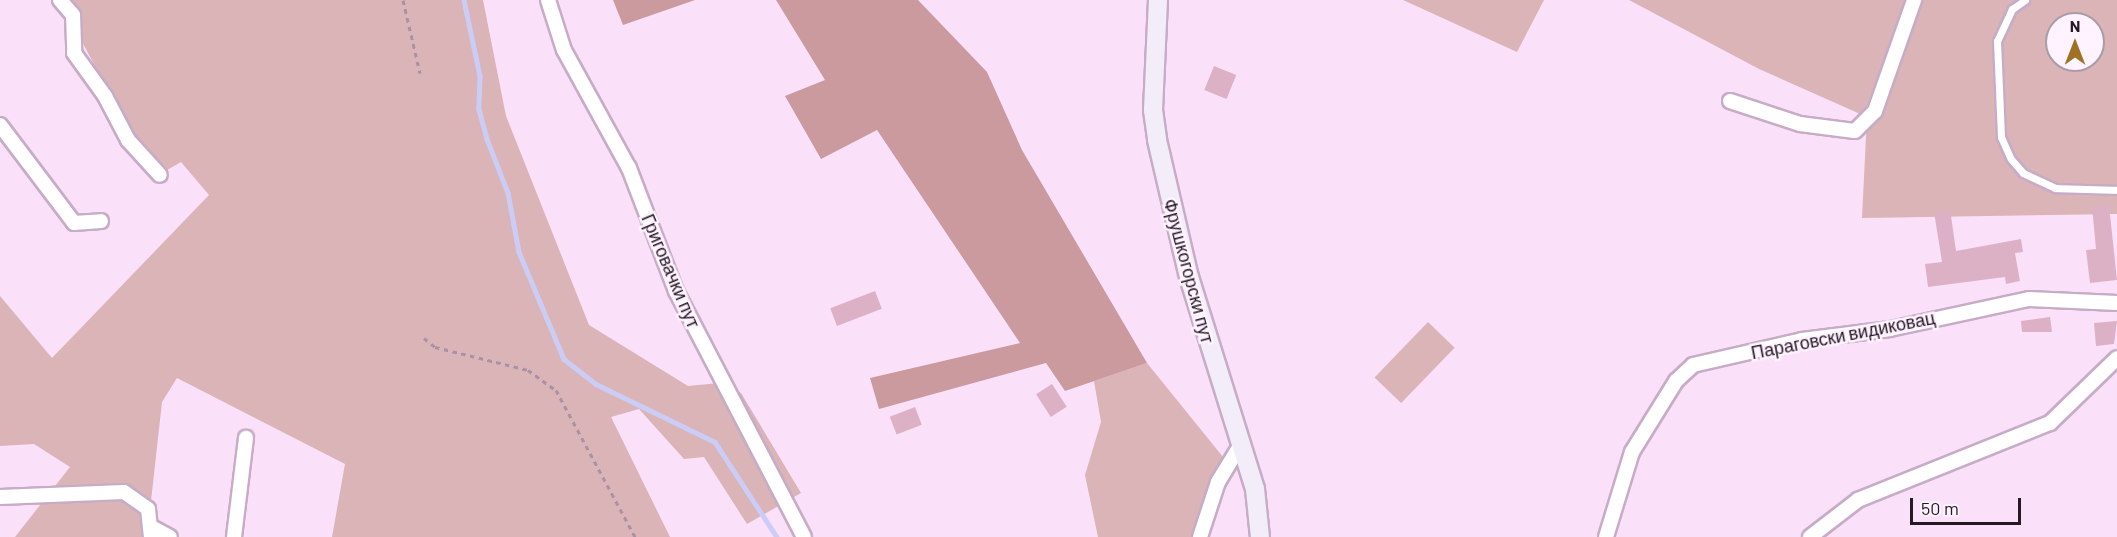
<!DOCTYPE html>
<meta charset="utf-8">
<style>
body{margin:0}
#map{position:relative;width:2117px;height:537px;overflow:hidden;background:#fbe0fa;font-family:Barlow,sans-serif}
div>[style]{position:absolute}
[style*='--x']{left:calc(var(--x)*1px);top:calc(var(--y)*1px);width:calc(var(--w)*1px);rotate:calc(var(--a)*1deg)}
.green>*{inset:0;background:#dab4b7;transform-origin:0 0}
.forest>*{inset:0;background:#ca9a9f}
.stream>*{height:4.5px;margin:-2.25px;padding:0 2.25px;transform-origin:2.25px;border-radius:2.25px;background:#cbcdf6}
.building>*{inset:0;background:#ddb1c5;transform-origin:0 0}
.path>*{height:3px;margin-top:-1.5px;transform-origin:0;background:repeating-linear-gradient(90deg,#a792a6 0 4.5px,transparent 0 9px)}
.roads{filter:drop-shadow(2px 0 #c7acc6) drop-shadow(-2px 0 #c7acc6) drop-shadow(0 2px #c7acc6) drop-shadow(0 -2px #c7acc6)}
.lane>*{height:7px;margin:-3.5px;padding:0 3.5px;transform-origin:3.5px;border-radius:3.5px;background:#fff}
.street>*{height:14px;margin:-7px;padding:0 7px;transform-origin:7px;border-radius:7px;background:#fff}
.secondary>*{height:18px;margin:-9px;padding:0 9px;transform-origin:9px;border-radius:9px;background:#f3edfa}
span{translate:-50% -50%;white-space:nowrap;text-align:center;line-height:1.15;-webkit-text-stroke:5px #fef3fe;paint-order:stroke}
.street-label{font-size:18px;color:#241a24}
.north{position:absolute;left:2045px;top:12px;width:60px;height:60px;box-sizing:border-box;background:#fef3fe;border:2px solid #a79ca7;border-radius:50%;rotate:0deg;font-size:16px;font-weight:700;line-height:24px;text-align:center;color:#241a24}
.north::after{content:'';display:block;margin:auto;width:21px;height:27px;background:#9e7222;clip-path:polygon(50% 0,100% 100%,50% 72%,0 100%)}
.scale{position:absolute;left:1910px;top:498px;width:111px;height:27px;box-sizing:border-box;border:3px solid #241a24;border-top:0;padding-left:8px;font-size:18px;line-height:21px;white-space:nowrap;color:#241a24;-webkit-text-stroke:4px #fef3fe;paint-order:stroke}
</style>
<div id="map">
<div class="green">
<i style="clip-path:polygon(51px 0,483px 0,506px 116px,589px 325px,688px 386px,719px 383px,741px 393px,801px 493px,747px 524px,704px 457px,684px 459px,639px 409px,611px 417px,670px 537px,332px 537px,345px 464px,177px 378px,162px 402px,147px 537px,15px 537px,70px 467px,34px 444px,0 446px,0 296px,52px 358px,209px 195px,181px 162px,155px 177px,68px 16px)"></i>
<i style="clip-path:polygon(1403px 0,1544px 0,1517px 52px)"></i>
<i style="clip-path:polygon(evenodd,1629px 0,2117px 0,2117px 214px,1862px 218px,1867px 117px,1759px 69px,1629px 0,2057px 24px,2093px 24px,2093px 60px,2057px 60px,2057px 24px)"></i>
<i style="left:1428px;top:322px;width:37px;height:77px;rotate:44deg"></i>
<i style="clip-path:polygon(1147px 363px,1223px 457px,1197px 537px,1098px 537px,1085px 475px,1101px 422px,1094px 381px)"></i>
</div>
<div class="forest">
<i style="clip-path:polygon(613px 0,695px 0,623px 25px)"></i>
<i style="clip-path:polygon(776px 0,918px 0,987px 72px,1022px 150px,1147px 363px,1065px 391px,1046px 363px,879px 409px,870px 378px,1020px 343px,877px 130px,821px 159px,785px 96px,825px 80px)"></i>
</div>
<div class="stream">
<i style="--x:464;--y:0;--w:78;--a:78.1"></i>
<i style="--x:480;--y:76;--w:33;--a:92"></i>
<i style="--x:479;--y:109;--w:31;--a:75"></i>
<i style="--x:487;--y:139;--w:58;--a:68.7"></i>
<i style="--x:508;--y:193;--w:60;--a:79.4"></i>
<i style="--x:519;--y:252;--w:116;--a:67.2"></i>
<i style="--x:564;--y:359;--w:41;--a:38"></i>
<i style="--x:596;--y:384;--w:132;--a:26"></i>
<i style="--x:715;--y:442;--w:113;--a:56.9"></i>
</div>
<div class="building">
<i style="left:1214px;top:66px;width:24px;height:26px;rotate:22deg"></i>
<i style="clip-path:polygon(2109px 205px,2117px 280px,2090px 283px,2086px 250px,2096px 249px,2092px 206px)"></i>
<i style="clip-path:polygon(1950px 209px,1956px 251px,2021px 239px,2023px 252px,2015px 253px,2020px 281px,2006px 284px,2005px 277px,1928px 287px,1925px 264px,1942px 262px,1934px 212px)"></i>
<i style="left:875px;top:291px;width:19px;height:48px;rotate:69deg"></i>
<i style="clip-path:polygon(2050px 317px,2052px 332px,2022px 332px,2021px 321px)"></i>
<i style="clip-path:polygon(2117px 321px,2114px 344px,2096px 346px,2094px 323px)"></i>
<i style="left:1052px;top:384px;width:27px;height:19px;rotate:57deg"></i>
<i style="left:915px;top:407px;width:19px;height:27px;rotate:69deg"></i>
</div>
<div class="path">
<i style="--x:403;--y:0;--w:75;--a:76.9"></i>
<i style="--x:424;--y:338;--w:14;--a:39"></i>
<i style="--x:435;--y:347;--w:96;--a:13.9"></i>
<i style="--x:528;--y:370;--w:34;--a:36"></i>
<i style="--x:556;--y:390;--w:167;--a:61.7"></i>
</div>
<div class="roads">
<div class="lane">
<i style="--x:2025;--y:0;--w:16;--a:145"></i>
<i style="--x:2012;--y:9;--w:35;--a:115"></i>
<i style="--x:1997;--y:41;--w:96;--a:87.6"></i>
<i style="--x:2001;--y:137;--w:24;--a:66"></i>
<i style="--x:2011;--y:159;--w:18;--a:49"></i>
<i style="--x:2023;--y:173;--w:35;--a:25"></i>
<i style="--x:2055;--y:188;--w:62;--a:1.8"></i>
</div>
<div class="street">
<i style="--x:60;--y:0;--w:20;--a:49"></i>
<i style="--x:73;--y:15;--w:38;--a:88"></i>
<i style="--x:74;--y:53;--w:53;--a:54.2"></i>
<i style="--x:105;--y:96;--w:50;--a:62.4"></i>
<i style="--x:128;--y:140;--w:47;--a:47.6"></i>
<i style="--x:548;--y:0;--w:52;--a:72.3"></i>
<i style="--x:564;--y:50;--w:135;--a:61.2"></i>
<i style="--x:629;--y:168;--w:132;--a:69.1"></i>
<i style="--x:676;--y:291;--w:277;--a:62.5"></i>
<i style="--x:1730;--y:101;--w:74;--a:18.2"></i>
<i style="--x:1800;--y:124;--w:55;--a:7.3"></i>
<i style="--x:1855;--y:131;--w:28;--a:-45"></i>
<i style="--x:1875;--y:111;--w:118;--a:-70.6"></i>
<i style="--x:0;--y:125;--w:123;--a:52.9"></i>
<i style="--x:74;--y:223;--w:27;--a:-4"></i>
<i style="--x:0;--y:497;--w:124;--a:-2.3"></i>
<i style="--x:124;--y:492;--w:29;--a:35"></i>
<i style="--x:148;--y:509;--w:28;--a:84"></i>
<i style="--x:153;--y:528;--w:19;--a:28"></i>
<i style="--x:234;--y:537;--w:100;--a:-83.1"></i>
<i style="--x:1200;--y:537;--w:58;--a:-71.9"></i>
<i style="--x:1218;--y:482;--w:42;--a:-58.6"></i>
<i style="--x:1606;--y:537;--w:89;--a:-73"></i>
<i style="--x:1632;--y:452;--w:84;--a:-58.2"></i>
<i style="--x:1676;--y:381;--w:23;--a:-43"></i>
<i style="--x:1693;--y:365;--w:112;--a:-12.9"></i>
<i style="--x:1802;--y:340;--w:89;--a:-7.1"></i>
<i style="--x:1890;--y:329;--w:142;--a:-12.2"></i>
<i style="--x:2029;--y:299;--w:88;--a:2.6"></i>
<i style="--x:1810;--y:537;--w:61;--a:-37.6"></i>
<i style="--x:1858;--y:500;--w:207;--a:-21.9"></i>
<i style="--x:2050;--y:423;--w:93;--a:-44.1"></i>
</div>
<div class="secondary">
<i style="--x:1158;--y:0;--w:110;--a:92.6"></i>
<i style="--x:1153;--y:110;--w:30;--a:82"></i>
<i style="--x:1157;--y:140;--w:141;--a:76.9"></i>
<i style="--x:1189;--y:277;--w:222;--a:72.7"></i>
<i style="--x:1255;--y:489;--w:48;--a:84.1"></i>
</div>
</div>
<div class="street-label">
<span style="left:671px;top:271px;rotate:67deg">Григовачки пут</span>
<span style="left:1189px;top:271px;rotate:75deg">Фрушкогорски пут</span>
<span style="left:1843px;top:335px;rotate:-11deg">Параговски видиковац</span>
</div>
<div class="north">N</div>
<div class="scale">50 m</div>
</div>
